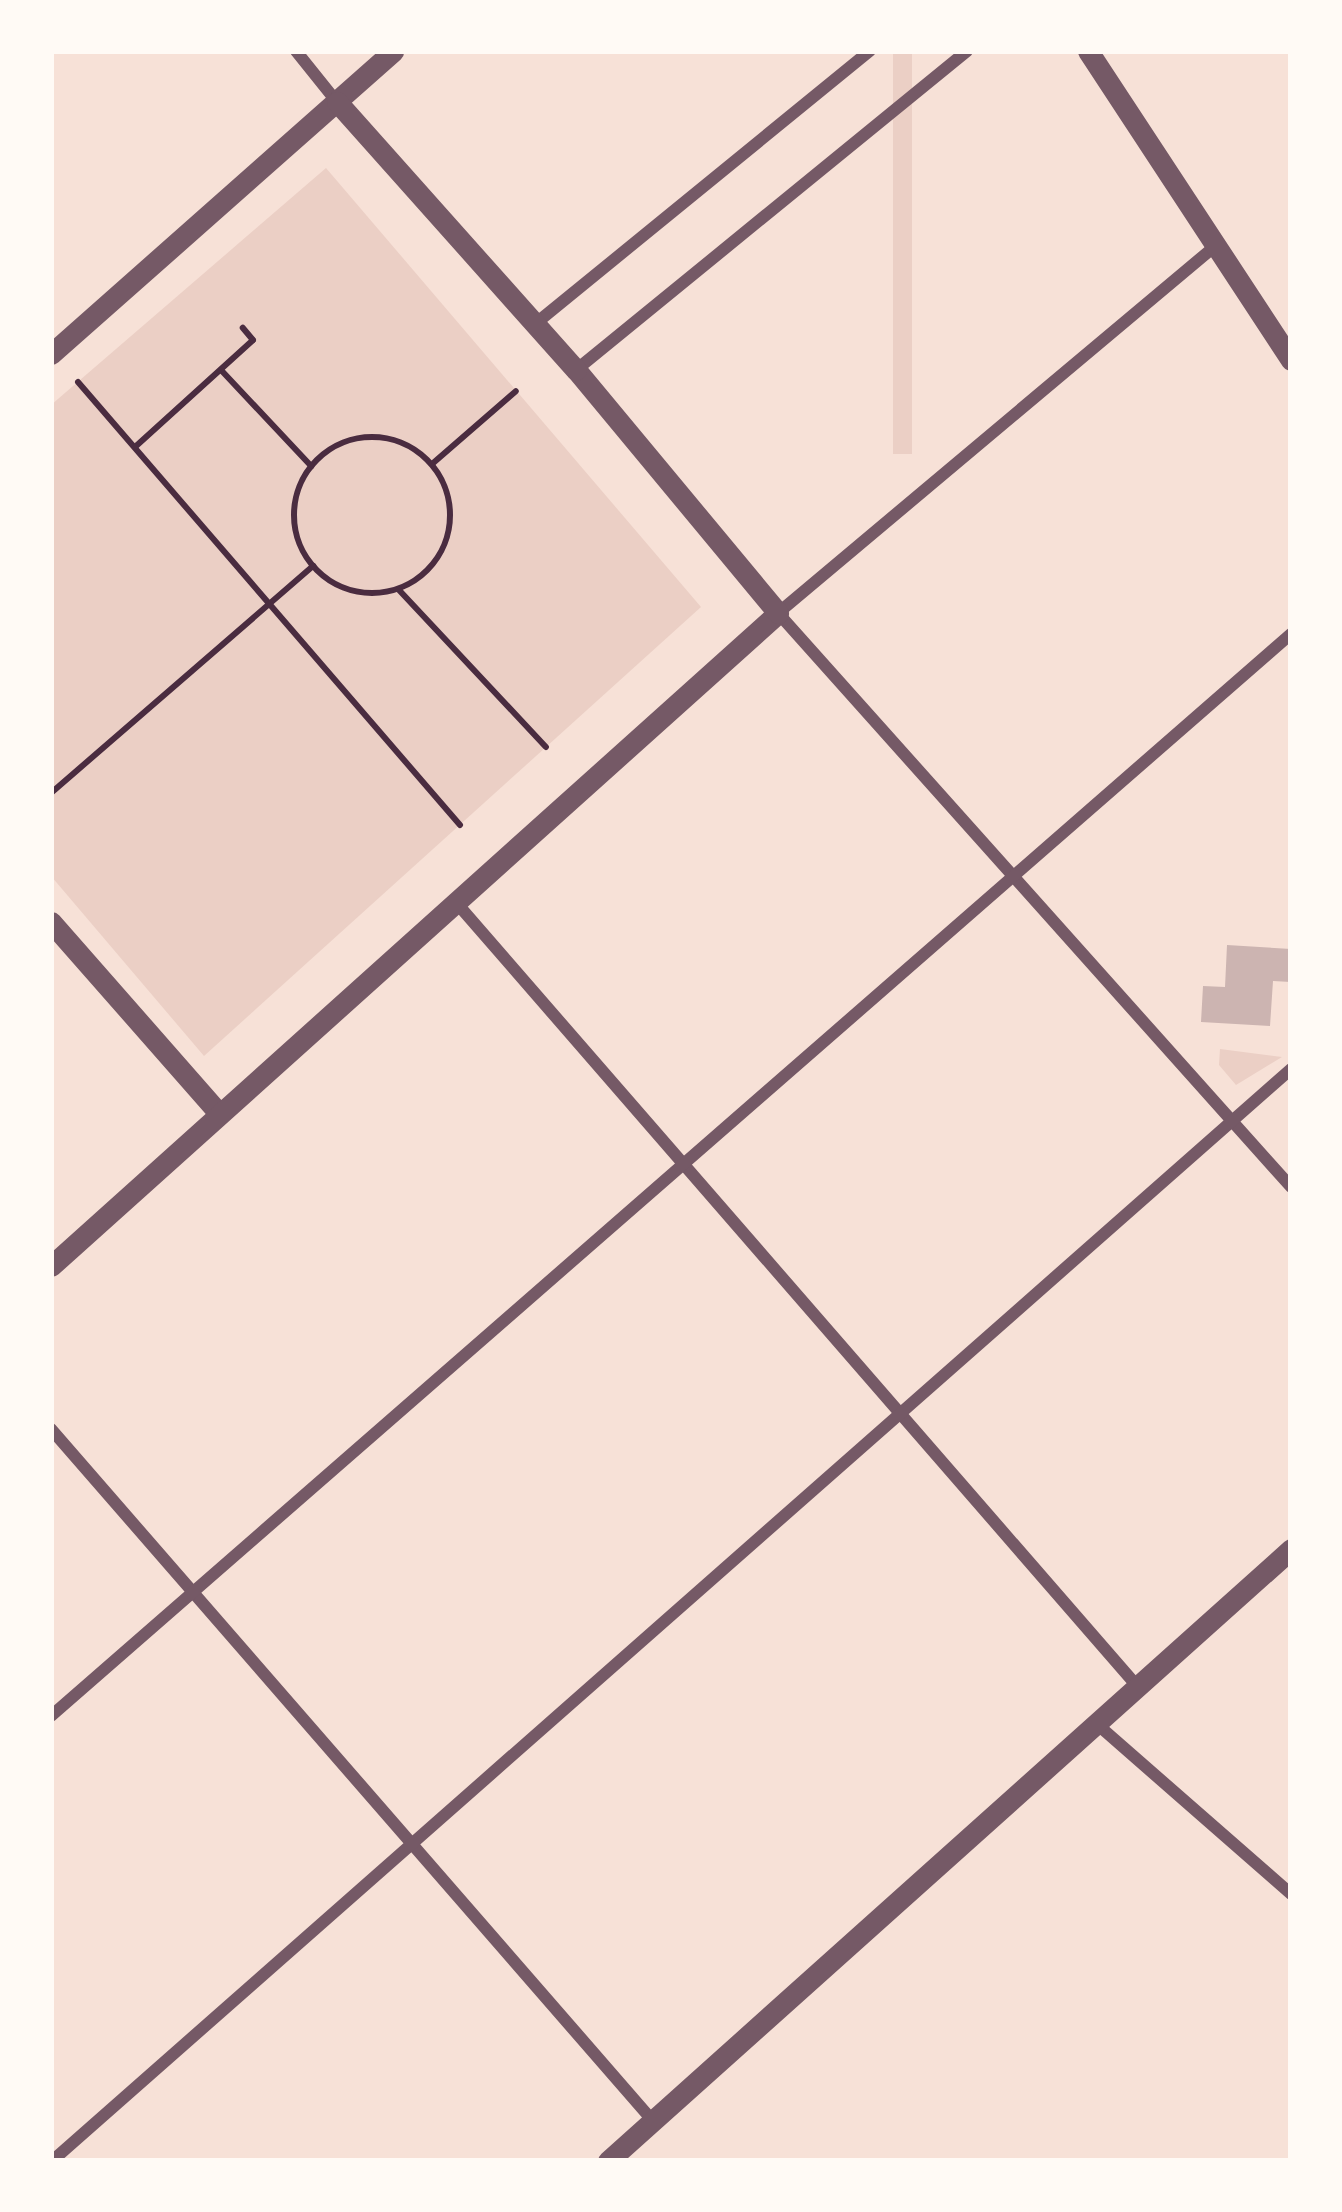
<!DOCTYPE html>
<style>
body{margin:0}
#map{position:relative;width:1342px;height:2212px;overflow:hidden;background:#f7e1d7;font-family:"PT Sans Narrow",sans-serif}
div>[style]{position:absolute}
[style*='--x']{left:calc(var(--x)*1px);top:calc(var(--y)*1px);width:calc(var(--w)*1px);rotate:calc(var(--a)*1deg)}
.green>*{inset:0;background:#ebcfc5;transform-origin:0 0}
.building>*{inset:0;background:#ccb4b1}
.path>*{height:6px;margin:-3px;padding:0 3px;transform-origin:3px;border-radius:3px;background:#4a2c40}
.path>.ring{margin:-3px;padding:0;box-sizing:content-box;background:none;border:6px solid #4a2c40;border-radius:50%}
.minor>*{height:12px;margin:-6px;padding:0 6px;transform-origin:6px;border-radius:6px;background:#755966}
.tertiary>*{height:21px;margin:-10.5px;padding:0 10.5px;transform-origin:10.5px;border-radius:10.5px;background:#755966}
span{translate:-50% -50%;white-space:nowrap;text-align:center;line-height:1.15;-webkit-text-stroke:10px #fffaf5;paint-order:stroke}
.frame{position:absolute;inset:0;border:54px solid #fffaf5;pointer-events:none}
</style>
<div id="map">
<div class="green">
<i style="left:893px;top:51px;width:19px;height:403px"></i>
<i style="clip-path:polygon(326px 168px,701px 607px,204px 1056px,51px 876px,51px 405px)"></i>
<i style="clip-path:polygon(1220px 1049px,1282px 1057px,1236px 1085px,1219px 1065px)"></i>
</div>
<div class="building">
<i style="clip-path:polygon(1227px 945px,1291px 949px,1291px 982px,1273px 981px,1270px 1026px,1201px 1022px,1203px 986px,1225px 987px)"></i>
</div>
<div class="path">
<i style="--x:221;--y:370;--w:132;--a:46.8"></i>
<i style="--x:78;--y:382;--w:585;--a:49.23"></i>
<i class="ring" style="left:294px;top:437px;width:150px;height:150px"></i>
<i style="--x:135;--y:447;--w:159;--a:-42.2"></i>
<i style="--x:253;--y:340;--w:16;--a:-130"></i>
<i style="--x:432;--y:464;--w:111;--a:-41"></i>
<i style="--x:399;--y:590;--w:215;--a:46.9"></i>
<i style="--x:51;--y:793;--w:347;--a:-40.9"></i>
</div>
<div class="minor">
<i style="--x:296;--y:51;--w:65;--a:51.2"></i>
<i style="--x:1214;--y:247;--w:569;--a:139.99"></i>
<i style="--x:778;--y:613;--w:770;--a:48.21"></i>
<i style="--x:535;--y:324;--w:432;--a:-39.2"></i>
<i style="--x:576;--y:370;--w:505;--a:-39.21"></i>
<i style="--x:454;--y:900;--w:1041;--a:49.01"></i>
<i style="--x:51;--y:1429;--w:916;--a:48.98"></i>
<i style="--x:51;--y:1716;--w:1646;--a:-41.11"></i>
<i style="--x:1098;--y:1725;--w:257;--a:41.2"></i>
<i style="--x:52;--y:2161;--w:1652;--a:-41.39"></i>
</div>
<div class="tertiary">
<i style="--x:1088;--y:51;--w:370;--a:56.7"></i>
<i style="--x:51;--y:354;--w:457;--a:-41.5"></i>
<i style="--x:51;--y:922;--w:250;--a:48.7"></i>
<i style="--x:51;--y:1266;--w:977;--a:-41.93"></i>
<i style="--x:778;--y:613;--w:316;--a:-129.7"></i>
<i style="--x:576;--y:370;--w:359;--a:-131.7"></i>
<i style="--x:608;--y:2161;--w:917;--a:-41.86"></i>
</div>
<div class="frame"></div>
</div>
